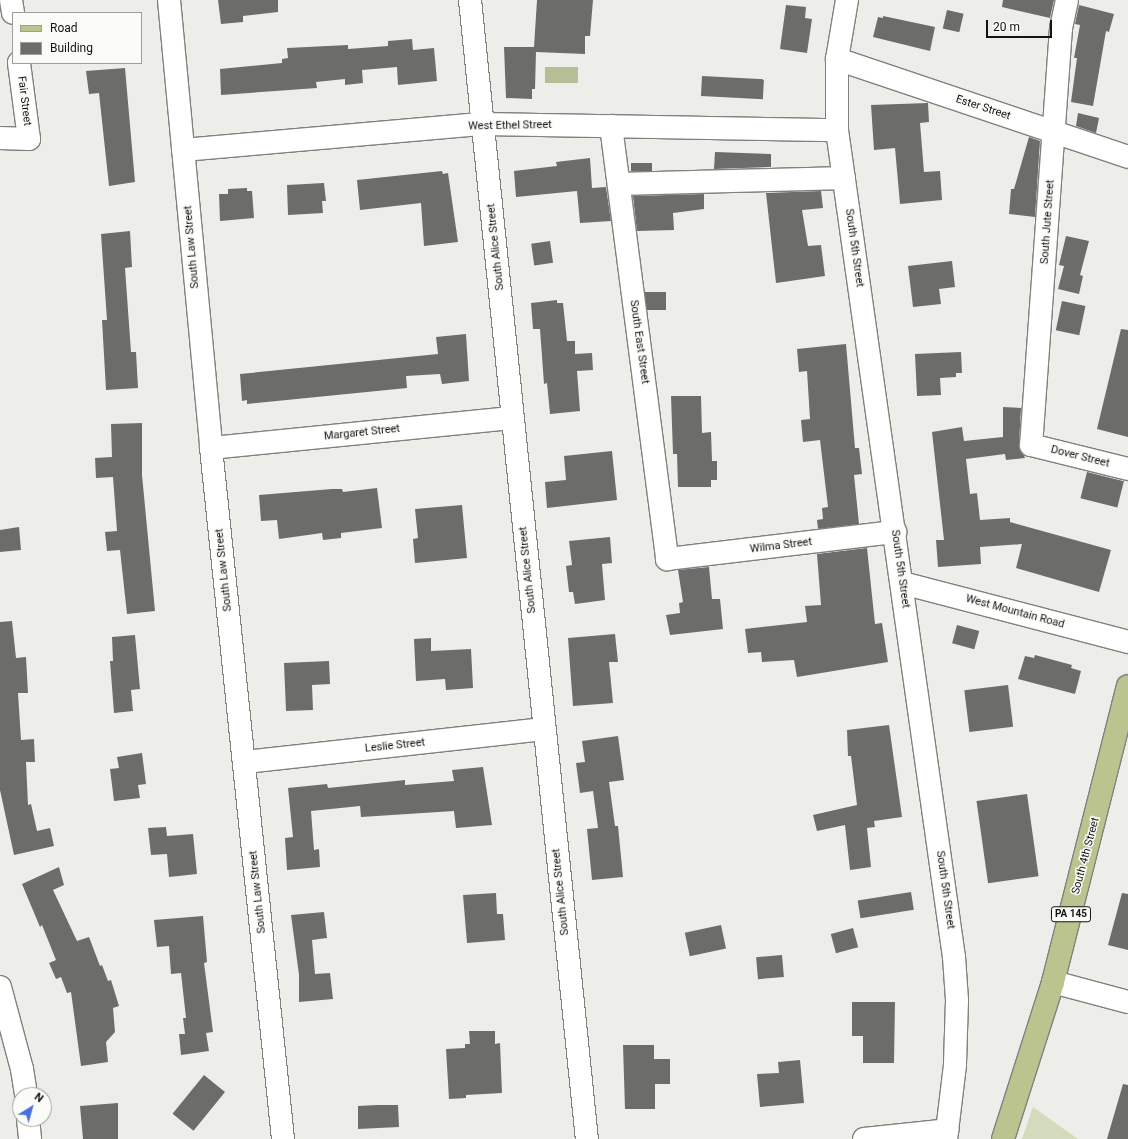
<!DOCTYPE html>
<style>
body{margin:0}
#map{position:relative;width:1128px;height:1139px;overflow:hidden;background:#edeeea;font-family:Roboto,sans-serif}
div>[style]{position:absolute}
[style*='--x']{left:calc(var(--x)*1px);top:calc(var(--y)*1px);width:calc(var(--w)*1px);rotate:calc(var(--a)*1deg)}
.green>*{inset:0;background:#d4dbbd}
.water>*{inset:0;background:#b5be95;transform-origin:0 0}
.building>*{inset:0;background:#6c6d6a;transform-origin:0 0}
.roads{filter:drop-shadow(1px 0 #80817d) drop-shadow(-1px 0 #80817d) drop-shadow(0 1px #80817d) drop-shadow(0 -1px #80817d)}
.minor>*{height:22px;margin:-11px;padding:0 11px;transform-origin:11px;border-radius:11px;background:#fff}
.major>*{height:22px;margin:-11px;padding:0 11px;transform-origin:11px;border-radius:11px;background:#bbc48f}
span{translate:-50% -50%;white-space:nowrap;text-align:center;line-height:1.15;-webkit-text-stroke:3px #fbfcf8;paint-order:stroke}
.shield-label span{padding:1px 3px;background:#fbfcf8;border:1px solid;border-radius:3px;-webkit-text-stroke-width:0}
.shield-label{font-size:10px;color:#131312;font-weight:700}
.street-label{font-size:11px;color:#131312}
.legend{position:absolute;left:12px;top:12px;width:130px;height:52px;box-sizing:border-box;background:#fbfcf8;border:1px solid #9e9f9c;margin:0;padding:5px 7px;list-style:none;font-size:12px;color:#131312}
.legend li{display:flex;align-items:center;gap:8px;height:20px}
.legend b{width:20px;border:1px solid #9e9f9c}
.north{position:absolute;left:12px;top:1087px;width:40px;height:40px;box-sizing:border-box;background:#fbfcf8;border:1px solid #9e9f9c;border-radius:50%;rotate:37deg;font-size:11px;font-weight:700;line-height:16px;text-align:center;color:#131312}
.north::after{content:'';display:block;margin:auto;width:14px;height:18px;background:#4a6fe2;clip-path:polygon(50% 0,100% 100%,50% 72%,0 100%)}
.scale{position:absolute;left:986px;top:20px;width:66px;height:18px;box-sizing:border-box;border:2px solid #131312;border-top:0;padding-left:5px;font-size:12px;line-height:14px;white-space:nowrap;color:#131312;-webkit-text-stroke:3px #fbfcf8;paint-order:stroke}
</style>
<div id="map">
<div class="green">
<i style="clip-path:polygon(1033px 1107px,1078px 1139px,1022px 1139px)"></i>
</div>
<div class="water">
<i style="left:545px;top:67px;width:33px;height:16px"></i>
</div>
<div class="building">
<i style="clip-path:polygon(218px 0,278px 0,278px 12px,243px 16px,243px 22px,221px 24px)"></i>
<i style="clip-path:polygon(537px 0,593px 0,590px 36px,585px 36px,585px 54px,536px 52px,535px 89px,532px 89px,532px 99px,506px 98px,504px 47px,534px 47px)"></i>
<i style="clip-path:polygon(1003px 0,1054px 0,1050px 18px,1002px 7px)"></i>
<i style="clip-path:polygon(786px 5px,806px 7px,805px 18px,812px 19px,807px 53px,780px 49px)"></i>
<i style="clip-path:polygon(1079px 5px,1114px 14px,1109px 32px,1106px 31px,1093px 106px,1071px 102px,1077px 58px,1074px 58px,1080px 25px,1075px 24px)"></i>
<i style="left:947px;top:10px;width:17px;height:19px;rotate:13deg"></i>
<i style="clip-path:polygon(883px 16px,935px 27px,930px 51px,873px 37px,878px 17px,883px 18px)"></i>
<i style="clip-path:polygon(412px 39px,413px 50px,434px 48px,437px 81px,398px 85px,397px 67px,362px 70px,363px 83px,345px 85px,345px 79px,316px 82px,317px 88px,221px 95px,220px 69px,282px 63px,282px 59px,288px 58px,287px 48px,348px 45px,348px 49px,388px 46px,388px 41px)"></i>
<i style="clip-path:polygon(125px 68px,135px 182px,109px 186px,99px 93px,89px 94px,86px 71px)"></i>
<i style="left:702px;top:76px;width:62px;height:20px;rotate:3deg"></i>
<i style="clip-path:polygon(928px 103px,929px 122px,920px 123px,924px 172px,940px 171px,942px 200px,900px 204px,895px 148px,874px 150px,871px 105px)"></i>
<i style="clip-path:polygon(1078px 113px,1099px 118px,1096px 133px,1076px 126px)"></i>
<i style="clip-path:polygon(1029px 137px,1040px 141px,1035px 217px,1009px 214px,1011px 189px,1014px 189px)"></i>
<i style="clip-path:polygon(715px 152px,771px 154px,771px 167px,714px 169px)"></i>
<i style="clip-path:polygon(590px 158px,592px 188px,606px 187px,611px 221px,580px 223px,577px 191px,516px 197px,514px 171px,557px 166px,556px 162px)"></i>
<i style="left:631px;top:163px;width:21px;height:8px"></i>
<i style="clip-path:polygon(442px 171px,443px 174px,448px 173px,458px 242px,424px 246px,421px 203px,360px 210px,357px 180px)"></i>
<i style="clip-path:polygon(324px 183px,326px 201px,322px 201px,323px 213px,288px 215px,287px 185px)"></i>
<i style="clip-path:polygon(247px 188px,247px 191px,252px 191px,254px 218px,220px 221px,219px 194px,228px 194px,228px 189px)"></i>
<i style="clip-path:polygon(821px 191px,823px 208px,802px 210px,808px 246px,821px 245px,825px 276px,776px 283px,766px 193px)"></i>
<i style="clip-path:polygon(704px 194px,704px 209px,673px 213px,674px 230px,637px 231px,633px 196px)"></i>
<i style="clip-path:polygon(130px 231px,132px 267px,125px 268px,131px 352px,136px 352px,138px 388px,106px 390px,102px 320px,107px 320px,101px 234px)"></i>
<i style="clip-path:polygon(1066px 236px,1089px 241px,1080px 275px,1083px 276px,1079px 294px,1058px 289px,1064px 266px,1059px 265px)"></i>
<i style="left:550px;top:241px;width:22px;height:19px;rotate:82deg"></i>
<i style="clip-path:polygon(952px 261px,955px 287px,939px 289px,941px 304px,913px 307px,908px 266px)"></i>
<i style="left:645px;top:292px;width:21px;height:18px"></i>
<i style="clip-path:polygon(557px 300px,557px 303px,563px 303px,567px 341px,575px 341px,575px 354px,592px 353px,593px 370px,577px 371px,580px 411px,550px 414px,547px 383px,544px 384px,540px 329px,533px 329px,531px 303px)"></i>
<i style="left:1062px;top:301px;width:24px;height:30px;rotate:12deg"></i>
<i style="clip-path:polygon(1121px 329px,1128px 330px,1128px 437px,1097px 429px)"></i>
<i style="clip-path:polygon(466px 334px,469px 381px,442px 384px,440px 374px,406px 376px,407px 388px,247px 404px,247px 400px,242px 401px,240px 374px,438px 354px,436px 337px)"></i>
<i style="clip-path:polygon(846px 344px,855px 448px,859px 448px,862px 474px,854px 475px,859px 524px,818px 529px,817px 520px,823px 519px,822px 508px,828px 507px,820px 440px,803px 442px,801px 420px,810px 419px,807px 371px,799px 372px,797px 349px)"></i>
<i style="clip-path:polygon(961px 352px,962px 373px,956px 373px,956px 377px,940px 378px,941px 395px,917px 396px,915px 354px)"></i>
<i style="clip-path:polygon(671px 396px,701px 396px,702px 433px,711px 432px,712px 461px,717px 461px,717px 480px,711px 480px,711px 487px,678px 487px,677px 454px,673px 454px)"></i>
<i style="clip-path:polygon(1003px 407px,1021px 408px,1019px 444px,1025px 458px,1006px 460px,1005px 454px,966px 459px,970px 494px,977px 493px,980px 520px,1010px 518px,1010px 522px,1111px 550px,1099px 592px,1016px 568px,1022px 544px,980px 547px,981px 564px,938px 567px,936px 540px,944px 540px,932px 432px,962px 427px,964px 441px,1003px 437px)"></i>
<i style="clip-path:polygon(142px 423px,142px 475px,155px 611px,127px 614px,120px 550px,107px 551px,105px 532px,117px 531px,113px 477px,96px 478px,95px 458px,112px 457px,111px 424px)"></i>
<i style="clip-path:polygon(612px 451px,617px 500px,547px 508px,545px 482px,566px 480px,564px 456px)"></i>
<i style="left:1087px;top:472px;width:38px;height:27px;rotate:14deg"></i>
<i style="clip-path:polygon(377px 488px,382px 528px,341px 533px,341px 538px,323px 540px,322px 533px,279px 539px,277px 520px,261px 521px,259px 495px,332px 489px,342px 489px,343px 492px)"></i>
<i style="clip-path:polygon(462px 505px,467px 558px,415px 563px,413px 539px,418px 538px,415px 509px)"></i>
<i style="clip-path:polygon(19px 527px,21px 550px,0 552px,0 530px)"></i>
<i style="clip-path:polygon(610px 537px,612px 563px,602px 564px,605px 600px,575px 604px,573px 592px,569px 592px,566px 566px,572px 565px,569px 541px)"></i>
<i style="clip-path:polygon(867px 548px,875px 624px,882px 623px,888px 662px,797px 677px,794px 660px,762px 662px,761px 652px,748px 653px,745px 629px,807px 622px,805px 606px,821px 605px,817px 554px)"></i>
<i style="clip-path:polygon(709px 567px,712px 599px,720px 599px,723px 629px,670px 635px,666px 615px,680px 613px,679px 603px,683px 602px,678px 570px)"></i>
<i style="clip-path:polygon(12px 621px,16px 658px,26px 657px,28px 693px,18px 693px,21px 740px,34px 739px,35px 762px,26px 762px,28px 805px,31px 804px,37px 831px,50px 828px,54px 846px,14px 855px,0 790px,0 622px)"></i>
<i style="left:957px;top:625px;width:23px;height:19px;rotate:15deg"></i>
<i style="clip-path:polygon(615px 634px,618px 662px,609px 662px,613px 703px,573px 706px,568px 638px)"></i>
<i style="clip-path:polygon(135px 635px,140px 689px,131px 690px,133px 711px,114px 713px,110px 661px,113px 661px,112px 637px)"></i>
<i style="clip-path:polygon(431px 638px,431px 651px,471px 649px,473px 688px,446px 690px,445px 679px,416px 681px,414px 639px)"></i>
<i style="clip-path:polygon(1035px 655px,1072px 665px,1071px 668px,1081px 671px,1075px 694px,1018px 679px,1025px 656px,1034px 658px)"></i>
<i style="clip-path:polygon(329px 661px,330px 684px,312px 685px,313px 710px,286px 711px,284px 663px)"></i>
<i style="left:1008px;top:685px;width:42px;height:44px;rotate:83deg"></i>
<i style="clip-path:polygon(889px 725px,902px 817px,874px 821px,875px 827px,867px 828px,871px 867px,850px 870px,845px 825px,817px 831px,813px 815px,857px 805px,851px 756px,848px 756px,847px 730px)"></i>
<i style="clip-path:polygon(618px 736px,624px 780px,609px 782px,615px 826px,618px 826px,623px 877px,592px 880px,587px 829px,598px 828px,593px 791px,580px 793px,576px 763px,585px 762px,582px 741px)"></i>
<i style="clip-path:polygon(142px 753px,146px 784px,138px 785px,140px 798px,114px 801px,110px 769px,119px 768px,117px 757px)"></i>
<i style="clip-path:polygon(483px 767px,492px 825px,456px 828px,454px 811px,361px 817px,360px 806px,311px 811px,314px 850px,319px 849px,320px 867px,287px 870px,285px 838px,293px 837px,288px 788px,327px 784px,328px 788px,405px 780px,405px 785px,454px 781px,452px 770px)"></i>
<i style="left:1027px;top:794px;width:83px;height:51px;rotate:82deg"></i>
<i style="clip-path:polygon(166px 827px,167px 836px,193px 834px,197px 874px,169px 877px,167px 854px,151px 855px,148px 828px)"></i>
<i style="clip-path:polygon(59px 867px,64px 885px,53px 890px,77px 941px,89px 937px,100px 966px,102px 965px,108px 981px,111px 980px,119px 1006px,113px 1008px,115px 1032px,106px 1042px,108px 1062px,81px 1066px,71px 992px,67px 993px,61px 977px,56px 979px,49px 963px,56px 960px,42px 925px,40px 927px,22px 884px)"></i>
<i style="left:911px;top:892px;width:18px;height:54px;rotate:81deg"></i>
<i style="clip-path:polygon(496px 893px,497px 914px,503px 914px,505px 940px,467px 943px,463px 895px)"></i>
<i style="clip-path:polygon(1122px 893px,1128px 894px,1128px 950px,1108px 945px)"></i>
<i style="clip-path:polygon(324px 912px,327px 938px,312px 940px,315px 974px,330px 973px,333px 999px,299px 1002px,299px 975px,291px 915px)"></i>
<i style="clip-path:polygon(203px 916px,207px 962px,204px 963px,213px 1032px,206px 1033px,209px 1051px,181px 1055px,179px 1034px,185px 1034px,183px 1018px,186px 1018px,181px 973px,171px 974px,169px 946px,157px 947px,154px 920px)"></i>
<i style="left:721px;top:925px;width:24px;height:37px;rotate:78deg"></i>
<i style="left:853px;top:928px;width:20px;height:23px;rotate:75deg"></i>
<i style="left:782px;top:955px;width:22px;height:26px;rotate:85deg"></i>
<i style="clip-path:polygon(852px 1002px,895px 1002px,894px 1063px,863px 1063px,863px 1036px,852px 1036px)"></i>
<i style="clip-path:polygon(469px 1031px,495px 1031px,495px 1044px,500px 1043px,502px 1093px,466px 1095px,466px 1098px,449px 1099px,446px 1049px,465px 1048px,465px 1044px,470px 1044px)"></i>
<i style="clip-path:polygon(623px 1045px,654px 1045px,654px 1059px,670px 1059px,670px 1084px,655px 1084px,655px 1109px,625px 1109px)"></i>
<i style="clip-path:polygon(800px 1060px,804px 1103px,760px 1107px,757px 1074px,779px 1073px,778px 1062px)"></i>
<i style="left:204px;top:1075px;width:27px;height:50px;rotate:39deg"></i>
<i style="clip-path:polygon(1123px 1084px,1128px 1085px,1128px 1139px,1107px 1139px)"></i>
<i style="clip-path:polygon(118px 1103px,118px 1139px,83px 1139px,80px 1106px)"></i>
<i style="clip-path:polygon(377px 1105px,398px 1105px,399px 1127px,358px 1129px,358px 1106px)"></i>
</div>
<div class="roads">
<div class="minor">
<i style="--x:11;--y:0;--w:13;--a:81"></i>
<i style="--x:169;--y:0;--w:450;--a:84.6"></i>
<i style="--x:211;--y:448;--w:695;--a:84.05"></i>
<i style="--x:470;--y:0;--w:1145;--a:84.14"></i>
<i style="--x:847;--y:0;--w:60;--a:99.6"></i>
<i style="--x:837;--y:59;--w:71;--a:90"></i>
<i style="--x:837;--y:130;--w:835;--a:81.95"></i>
<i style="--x:954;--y:957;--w:43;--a:86"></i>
<i style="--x:957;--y:1000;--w:65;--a:91.8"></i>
<i style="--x:955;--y:1065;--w:75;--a:96.9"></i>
<i style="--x:1067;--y:0;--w:29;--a:102"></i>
<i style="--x:1061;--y:28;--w:418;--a:94.1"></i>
<i style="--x:1031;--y:445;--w:100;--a:13.9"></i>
<i style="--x:837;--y:59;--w:307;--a:18.6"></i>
<i style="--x:611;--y:126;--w:437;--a:82.6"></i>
<i style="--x:667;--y:559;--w:230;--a:-6.8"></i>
<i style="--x:0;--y:138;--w:29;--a:2"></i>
<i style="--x:29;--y:139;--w:77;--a:-97.5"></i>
<i style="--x:183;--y:150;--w:301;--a:-5"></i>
<i style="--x:483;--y:124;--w:354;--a:1"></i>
<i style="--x:619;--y:184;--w:225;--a:-1.5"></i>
<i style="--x:211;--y:448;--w:303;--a:-5.7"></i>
<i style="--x:902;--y:583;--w:234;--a:14.6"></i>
<i style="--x:245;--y:762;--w:301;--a:-6.3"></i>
<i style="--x:1053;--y:982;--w:78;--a:14.9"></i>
<i style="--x:0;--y:987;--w:85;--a:75"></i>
<i style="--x:22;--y:1069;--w:26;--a:81"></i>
<i style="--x:28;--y:1119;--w:20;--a:84"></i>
<i style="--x:864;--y:1139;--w:84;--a:-6.1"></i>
</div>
<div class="major">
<i style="--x:1003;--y:1139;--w:165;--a:-72.3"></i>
<i style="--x:1053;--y:982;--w:305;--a:-75.8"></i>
</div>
</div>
<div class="shield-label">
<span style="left:1071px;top:914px">PA 145</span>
</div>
<div class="street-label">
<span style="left:24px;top:101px;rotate:83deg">Fair Street</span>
<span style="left:983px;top:108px;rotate:18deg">Ester Street</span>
<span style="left:510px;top:126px;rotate:-1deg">West Ethel Street</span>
<span style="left:1048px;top:222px;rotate:-86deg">South Jute Street</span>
<span style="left:192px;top:247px;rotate:-95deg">South Law Street</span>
<span style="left:496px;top:247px;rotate:-96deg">South Alice Street</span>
<span style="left:854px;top:248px;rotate:82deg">South 5th Street</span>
<span style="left:639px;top:342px;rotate:82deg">South East Street</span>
<span style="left:362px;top:433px;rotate:-6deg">Margaret Street</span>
<span style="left:1080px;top:457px;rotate:14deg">Dover Street</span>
<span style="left:781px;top:546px;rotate:-7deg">Wilma Street</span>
<span style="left:900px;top:569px;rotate:82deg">South 5th Street</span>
<span style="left:224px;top:570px;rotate:-96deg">South Law Street</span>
<span style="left:528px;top:570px;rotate:-96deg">South Alice Street</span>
<span style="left:1015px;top:612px;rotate:15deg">West Mountain Road</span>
<span style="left:395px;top:746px;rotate:-6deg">Leslie Street</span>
<span style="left:1086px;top:856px;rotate:-75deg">South 4th Street</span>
<span style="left:945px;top:890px;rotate:82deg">South 5th Street</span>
<span style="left:258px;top:892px;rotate:-96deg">South Law Street</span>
<span style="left:561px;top:892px;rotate:-96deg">South Alice Street</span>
</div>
<ul class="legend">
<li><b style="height:5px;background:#bbc48f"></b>Road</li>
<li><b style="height:11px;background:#6c6d6a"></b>Building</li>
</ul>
<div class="north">N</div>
<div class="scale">20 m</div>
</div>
